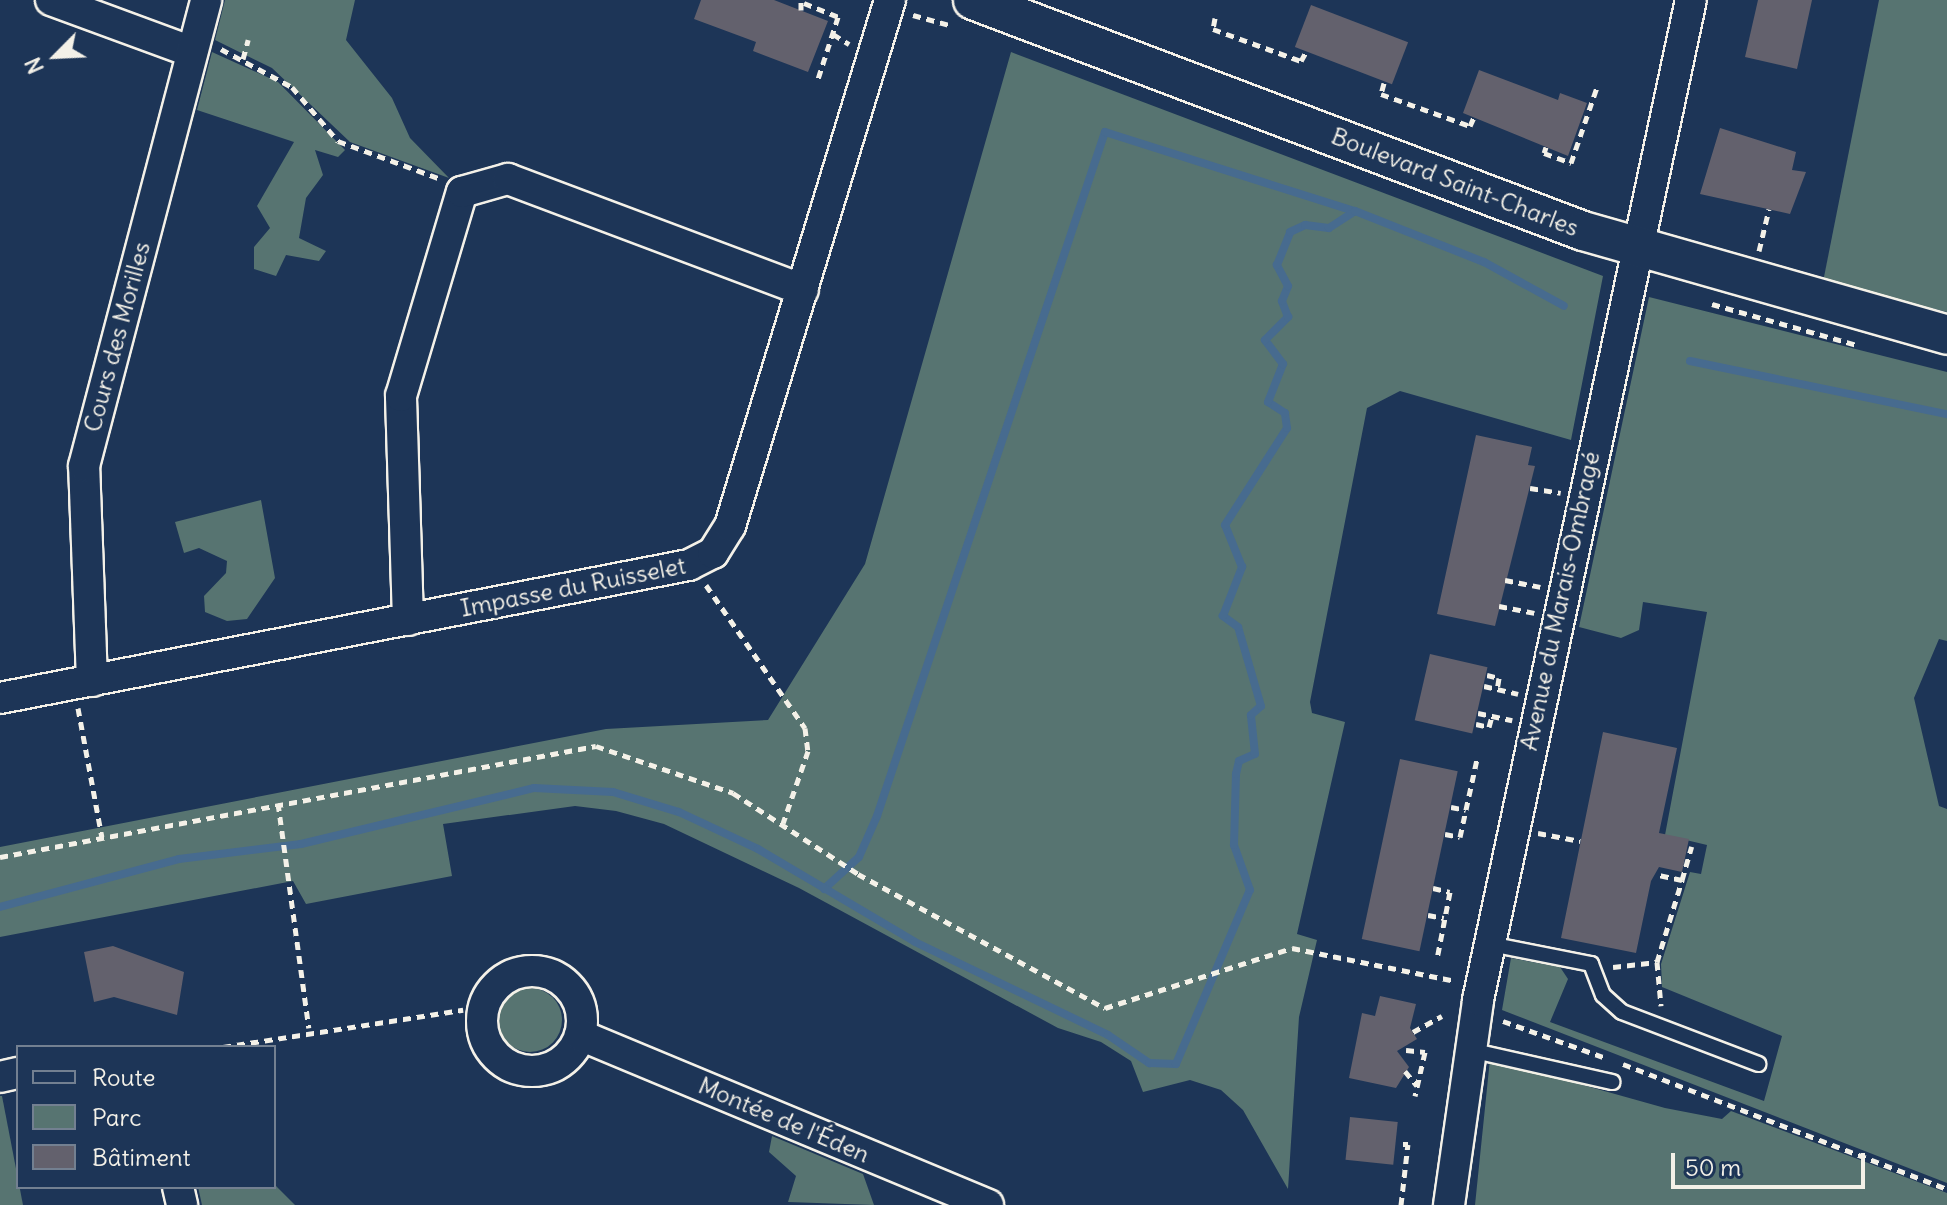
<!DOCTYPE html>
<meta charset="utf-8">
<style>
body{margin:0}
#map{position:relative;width:1947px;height:1205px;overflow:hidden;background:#1d3557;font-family:Delius,sans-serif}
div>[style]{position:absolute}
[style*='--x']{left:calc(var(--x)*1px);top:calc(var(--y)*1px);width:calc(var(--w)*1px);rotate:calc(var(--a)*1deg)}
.green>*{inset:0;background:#577471}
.round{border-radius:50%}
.stream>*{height:8px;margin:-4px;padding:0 4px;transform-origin:4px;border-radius:4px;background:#476b8f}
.building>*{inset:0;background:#63616d;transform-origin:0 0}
.path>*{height:5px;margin-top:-2.5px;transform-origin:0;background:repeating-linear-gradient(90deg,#f4f1e8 0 8px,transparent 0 14px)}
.roads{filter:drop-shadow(2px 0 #f4f1e8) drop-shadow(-2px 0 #f4f1e8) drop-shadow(0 2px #f4f1e8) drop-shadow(0 -2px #f4f1e8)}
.service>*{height:14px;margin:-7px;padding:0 7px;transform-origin:7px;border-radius:7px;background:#1d3557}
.minor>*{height:30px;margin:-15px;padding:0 15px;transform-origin:15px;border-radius:15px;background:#1d3557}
.minor>.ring{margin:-15px;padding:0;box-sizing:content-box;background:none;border:30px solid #1d3557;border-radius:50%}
.tertiary>*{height:38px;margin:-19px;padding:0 19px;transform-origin:19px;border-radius:19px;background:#1d3557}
span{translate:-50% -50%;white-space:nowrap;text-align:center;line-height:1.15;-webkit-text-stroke:6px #1d3557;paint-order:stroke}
.street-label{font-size:24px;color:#f4f1e8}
.legend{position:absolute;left:16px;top:1045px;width:260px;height:144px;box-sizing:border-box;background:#1d3557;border:2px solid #738091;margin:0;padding:10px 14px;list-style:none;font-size:24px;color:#f4f1e8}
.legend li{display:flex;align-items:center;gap:16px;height:40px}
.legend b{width:40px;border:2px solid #738091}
.north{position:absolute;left:16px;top:16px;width:80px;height:80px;-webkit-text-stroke:6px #1d3557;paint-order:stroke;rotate:246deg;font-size:22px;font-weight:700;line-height:32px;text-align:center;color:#f4f1e8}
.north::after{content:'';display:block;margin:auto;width:28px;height:36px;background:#f4f1e8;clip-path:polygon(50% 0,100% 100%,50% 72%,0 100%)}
.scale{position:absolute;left:1671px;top:1153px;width:194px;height:36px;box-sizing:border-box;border:4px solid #f4f1e8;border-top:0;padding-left:10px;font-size:24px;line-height:28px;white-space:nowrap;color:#f4f1e8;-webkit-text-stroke:6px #1d3557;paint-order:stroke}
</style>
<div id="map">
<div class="green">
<i style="clip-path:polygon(225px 0,355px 0,346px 40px,392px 98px,410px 138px,449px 178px,350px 142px,272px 68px,215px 40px)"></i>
<i style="clip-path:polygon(1879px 0,1947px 0,1947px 312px,1823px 282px)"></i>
<i style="clip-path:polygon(212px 52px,278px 82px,345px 150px,338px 157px,315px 150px,323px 175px,306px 198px,299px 238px,326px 251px,319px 261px,286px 255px,276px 276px,254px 269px,254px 247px,270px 228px,257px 206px,294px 142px,197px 110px)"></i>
<i style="clip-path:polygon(1011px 52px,1603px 276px,1571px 440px,1400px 391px,1367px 408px,1310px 702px,1312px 713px,1345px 722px,1297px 934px,1317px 940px,1299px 1017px,1288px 1189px,1243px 1110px,1221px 1090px,1190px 1080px,1143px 1092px,1131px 1061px,1101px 1042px,1058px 1028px,799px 888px,664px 824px,616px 811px,575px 806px,443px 824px,452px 876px,306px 904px,293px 881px,0 937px,0 847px,606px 729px,768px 720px,865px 564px)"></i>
<i style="clip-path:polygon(1649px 297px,1947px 372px,1947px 641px,1939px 639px,1914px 698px,1939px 806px,1947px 809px,1947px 1183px,1502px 1010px,1511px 958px,1560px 967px,1568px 979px,1550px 1022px,1764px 1101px,1782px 1036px,1662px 987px,1661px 964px,1690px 872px,1701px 874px,1707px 845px,1665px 835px,1707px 612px,1643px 602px,1639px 630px,1621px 638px,1579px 627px)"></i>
<i style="clip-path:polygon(261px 500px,275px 578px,247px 619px,227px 621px,205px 612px,204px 596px,226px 573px,227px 561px,199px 548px,184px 553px,175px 522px)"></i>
<i class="round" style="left:498px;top:988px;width:64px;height:64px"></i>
<i style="clip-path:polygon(1490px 1059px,1665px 1108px,1722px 1119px,1731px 1111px,1947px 1193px,1947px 1205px,1475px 1205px)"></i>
<i style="clip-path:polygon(0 1096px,2px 1096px,23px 1205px,0 1205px)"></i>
<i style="clip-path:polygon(772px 1136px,863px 1174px,874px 1205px,788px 1202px,796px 1176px,769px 1152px)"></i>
<i style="clip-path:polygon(274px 1184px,295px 1205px,202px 1205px,198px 1187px)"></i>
</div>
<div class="stream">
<i style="--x:1690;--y:361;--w:262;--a:11.7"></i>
<i style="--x:824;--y:889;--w:47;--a:-42.4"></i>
<i style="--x:859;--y:857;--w:45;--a:-66.3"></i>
<i style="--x:877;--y:816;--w:721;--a:-71.57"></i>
<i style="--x:1105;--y:132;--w:261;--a:17.6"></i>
<i style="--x:0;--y:907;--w:185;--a:-15"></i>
<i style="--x:179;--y:859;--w:123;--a:-7"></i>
<i style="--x:301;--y:844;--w:240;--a:-13.5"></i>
<i style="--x:534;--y:788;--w:79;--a:2.9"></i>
<i style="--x:613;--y:792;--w:69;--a:16.9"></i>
<i style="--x:679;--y:812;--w:87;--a:25.1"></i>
<i style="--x:758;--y:849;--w:182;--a:30.6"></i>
<i style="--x:915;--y:942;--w:214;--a:25.7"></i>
<i style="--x:1108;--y:1035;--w:50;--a:34.3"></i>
<i style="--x:1149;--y:1063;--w:27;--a:2"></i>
<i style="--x:1176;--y:1064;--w:189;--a:-67"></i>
<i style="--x:1250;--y:890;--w:48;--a:-109.6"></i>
<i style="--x:1234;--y:845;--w:71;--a:-88.4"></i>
<i style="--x:1236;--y:774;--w:13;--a:-77"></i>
<i style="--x:1239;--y:761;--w:17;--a:-24"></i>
<i style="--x:1255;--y:754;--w:39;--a:-96"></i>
<i style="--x:1251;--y:715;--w:13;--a:-42"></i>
<i style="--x:1261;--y:706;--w:82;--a:-106.2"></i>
<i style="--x:1238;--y:627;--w:19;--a:-144"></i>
<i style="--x:1223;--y:616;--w:53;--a:-68.8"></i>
<i style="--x:1242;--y:567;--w:45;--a:-112"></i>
<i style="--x:1225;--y:525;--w:115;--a:-57.4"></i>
<i style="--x:1287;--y:428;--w:15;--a:-98"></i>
<i style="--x:1285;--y:413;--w:20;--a:-147"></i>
<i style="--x:1268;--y:402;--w:41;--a:-68.5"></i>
<i style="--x:1283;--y:364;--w:30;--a:-127"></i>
<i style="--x:1265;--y:340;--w:33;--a:-45"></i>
<i style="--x:1288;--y:317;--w:17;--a:-111"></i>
<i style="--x:1282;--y:301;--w:16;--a:-68"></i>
<i style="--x:1288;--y:286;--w:24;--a:-118"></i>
<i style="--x:1277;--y:265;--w:35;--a:-68"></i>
<i style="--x:1290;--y:232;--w:17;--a:-25"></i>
<i style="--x:1305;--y:225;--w:24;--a:7"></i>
<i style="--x:1329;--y:228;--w:31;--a:-33"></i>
<i style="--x:1355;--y:211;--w:139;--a:21.6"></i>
<i style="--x:1484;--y:262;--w:91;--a:28.8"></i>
</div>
<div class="building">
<i style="clip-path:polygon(701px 0,774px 0,828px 21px,808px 72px,753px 51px,756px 42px,694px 19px)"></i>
<i style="clip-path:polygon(1758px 0,1812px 0,1797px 69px,1745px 57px)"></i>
<i style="left:1311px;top:5px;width:104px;height:45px;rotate:21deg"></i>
<i style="clip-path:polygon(1479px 70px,1558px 100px,1560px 93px,1587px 103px,1568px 156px,1463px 113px)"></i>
<i style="clip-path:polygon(1720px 128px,1796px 152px,1792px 170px,1806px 172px,1790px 214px,1700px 194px)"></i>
<i style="clip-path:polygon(1476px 435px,1532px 447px,1528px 465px,1535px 466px,1495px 626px,1437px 614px)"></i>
<i style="left:1430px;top:654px;width:59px;height:68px;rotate:13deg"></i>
<i style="clip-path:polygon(1603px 732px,1677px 748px,1659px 833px,1689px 839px,1682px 872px,1659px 867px,1651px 881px,1636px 953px,1561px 938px)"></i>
<i style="left:1400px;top:759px;width:59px;height:184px;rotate:12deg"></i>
<i style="clip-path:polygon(113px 946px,184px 972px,177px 1015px,114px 997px,94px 1002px,84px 952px)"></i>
<i style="clip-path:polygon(1380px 996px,1416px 1004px,1410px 1028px,1417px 1039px,1397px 1051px,1409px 1067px,1396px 1088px,1349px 1078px,1362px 1013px,1375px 1016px)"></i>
<i style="left:1350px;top:1117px;width:48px;height:43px;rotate:6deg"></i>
</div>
<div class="path">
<i style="--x:804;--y:3;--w:37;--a:22"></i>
<i style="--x:838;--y:17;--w:68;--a:107.9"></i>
<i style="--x:801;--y:10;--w:10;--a:-90"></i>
<i style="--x:913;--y:15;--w:41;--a:15.4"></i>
<i style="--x:1215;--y:18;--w:11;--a:100"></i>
<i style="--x:1213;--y:29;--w:94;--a:20"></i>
<i style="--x:1301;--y:61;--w:10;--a:-61"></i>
<i style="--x:833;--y:34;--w:19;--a:32"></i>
<i style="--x:221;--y:49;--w:81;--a:28.2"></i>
<i style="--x:292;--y:87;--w:71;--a:49.6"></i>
<i style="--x:338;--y:141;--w:110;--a:20.3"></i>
<i style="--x:243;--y:59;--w:20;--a:-75"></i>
<i style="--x:1384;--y:83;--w:11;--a:105"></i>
<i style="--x:1381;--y:94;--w:95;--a:19.8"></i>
<i style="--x:1470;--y:126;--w:10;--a:-66"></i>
<i style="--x:1546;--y:147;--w:6;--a:108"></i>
<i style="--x:1544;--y:153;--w:29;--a:20"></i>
<i style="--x:1571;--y:163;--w:83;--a:-71.1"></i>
<i style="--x:1759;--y:251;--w:43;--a:-76.6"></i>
<i style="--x:1712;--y:304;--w:151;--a:15.8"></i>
<i style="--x:1530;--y:488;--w:31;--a:9"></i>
<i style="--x:1505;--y:580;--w:36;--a:11"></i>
<i style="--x:706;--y:585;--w:174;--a:55.3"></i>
<i style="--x:805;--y:728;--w:23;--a:83"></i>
<i style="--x:808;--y:751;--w:76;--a:109.1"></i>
<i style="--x:1499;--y:606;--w:36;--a:11"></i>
<i style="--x:1487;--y:675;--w:12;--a:14"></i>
<i style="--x:1499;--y:678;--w:12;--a:99"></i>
<i style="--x:1484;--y:686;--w:35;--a:13"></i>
<i style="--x:78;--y:708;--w:131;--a:79.5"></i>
<i style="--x:1478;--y:713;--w:35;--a:12"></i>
<i style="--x:1476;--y:724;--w:13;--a:13"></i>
<i style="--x:1489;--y:727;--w:11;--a:-75"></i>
<i style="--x:278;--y:803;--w:227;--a:82.2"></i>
<i style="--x:1451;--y:807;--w:15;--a:11"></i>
<i style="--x:1538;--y:833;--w:43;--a:10.8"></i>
<i style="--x:1445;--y:834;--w:15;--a:11"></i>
<i style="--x:1460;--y:837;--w:80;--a:-77.7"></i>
<i style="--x:0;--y:857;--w:606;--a:-10.55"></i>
<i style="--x:596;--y:746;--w:145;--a:18.9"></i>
<i style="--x:733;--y:793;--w:149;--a:32.9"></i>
<i style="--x:858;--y:874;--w:281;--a:28.5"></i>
<i style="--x:1105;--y:1008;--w:196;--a:-17.8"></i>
<i style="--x:1292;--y:948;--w:167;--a:11.4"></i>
<i style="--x:1682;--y:880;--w:35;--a:-74"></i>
<i style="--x:1433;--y:888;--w:17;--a:13"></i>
<i style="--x:1450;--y:892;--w:68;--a:101"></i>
<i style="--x:1428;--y:915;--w:16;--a:11"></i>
<i style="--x:1657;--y:962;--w:44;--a:84.8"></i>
<i style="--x:1613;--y:967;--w:44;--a:-6.5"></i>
<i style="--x:1657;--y:962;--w:86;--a:-73"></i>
<i style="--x:1682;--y:880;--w:25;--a:-168"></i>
<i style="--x:1503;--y:1021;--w:109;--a:19.8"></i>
<i style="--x:1413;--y:1032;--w:33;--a:-29"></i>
<i style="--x:223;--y:1047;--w:243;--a:-8.8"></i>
<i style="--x:1406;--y:1050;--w:19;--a:6"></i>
<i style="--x:1425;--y:1052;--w:45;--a:102.8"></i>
<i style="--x:1623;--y:1064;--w:347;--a:21.1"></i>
<i style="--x:1405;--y:1071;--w:19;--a:51"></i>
<i style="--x:1401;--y:1205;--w:61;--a:-83.5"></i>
<i style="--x:1408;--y:1144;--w:5;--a:180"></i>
</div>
<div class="roads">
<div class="service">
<i style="--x:1490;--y:944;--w:103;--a:11.2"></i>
<i style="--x:1591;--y:964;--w:33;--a:69"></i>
<i style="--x:1603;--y:995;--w:25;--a:42"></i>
<i style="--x:1622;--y:1012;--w:146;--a:20.9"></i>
<i style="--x:1470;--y:1050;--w:146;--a:12.7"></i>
</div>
<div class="minor">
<i style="--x:51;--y:0;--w:150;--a:20.2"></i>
<i style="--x:408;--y:620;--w:224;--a:-91.8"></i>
<i style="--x:401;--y:396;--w:213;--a:-73.4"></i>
<i style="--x:462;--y:192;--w:48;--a:-15.8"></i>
<i style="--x:508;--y:179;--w:315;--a:20.6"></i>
<i style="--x:92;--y:681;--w:215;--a:-92.1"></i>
<i style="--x:84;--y:466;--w:482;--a:-75.3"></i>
<i style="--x:0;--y:698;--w:702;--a:-10.93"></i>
<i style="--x:689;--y:565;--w:27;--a:-27"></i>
<i style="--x:713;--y:553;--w:32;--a:-58"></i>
<i style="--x:730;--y:526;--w:550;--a:-73.08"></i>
<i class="ring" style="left:482px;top:971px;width:70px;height:70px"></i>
<i style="--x:580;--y:1035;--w:442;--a:22.6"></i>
<i style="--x:0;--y:1077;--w:18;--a:-13"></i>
<i style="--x:178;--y:1187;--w:18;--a:77"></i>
<i style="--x:1449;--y:1205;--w:207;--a:-81.9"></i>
<i style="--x:1478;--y:1000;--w:1022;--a:-77.98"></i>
</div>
<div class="tertiary">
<i style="--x:973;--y:0;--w:652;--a:20.74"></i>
<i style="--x:1583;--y:231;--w:379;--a:15.9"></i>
</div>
</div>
<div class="street-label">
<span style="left:1455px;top:182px;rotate:21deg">Boulevard Saint-Charles</span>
<span style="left:117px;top:337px;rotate:-75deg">Cours des Morilles</span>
<span style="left:573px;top:587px;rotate:-11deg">Impasse du Ruisselet</span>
<span style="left:1560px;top:601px;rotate:-78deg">Avenue du Marais-Ombragé</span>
<span style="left:784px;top:1120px;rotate:23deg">Montée de l'Éden</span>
</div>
<ul class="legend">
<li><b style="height:10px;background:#1d3557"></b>Route</li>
<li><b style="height:22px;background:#577471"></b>Parc</li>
<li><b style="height:22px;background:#63616d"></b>Bâtiment</li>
</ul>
<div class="north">N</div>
<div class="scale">50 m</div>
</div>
